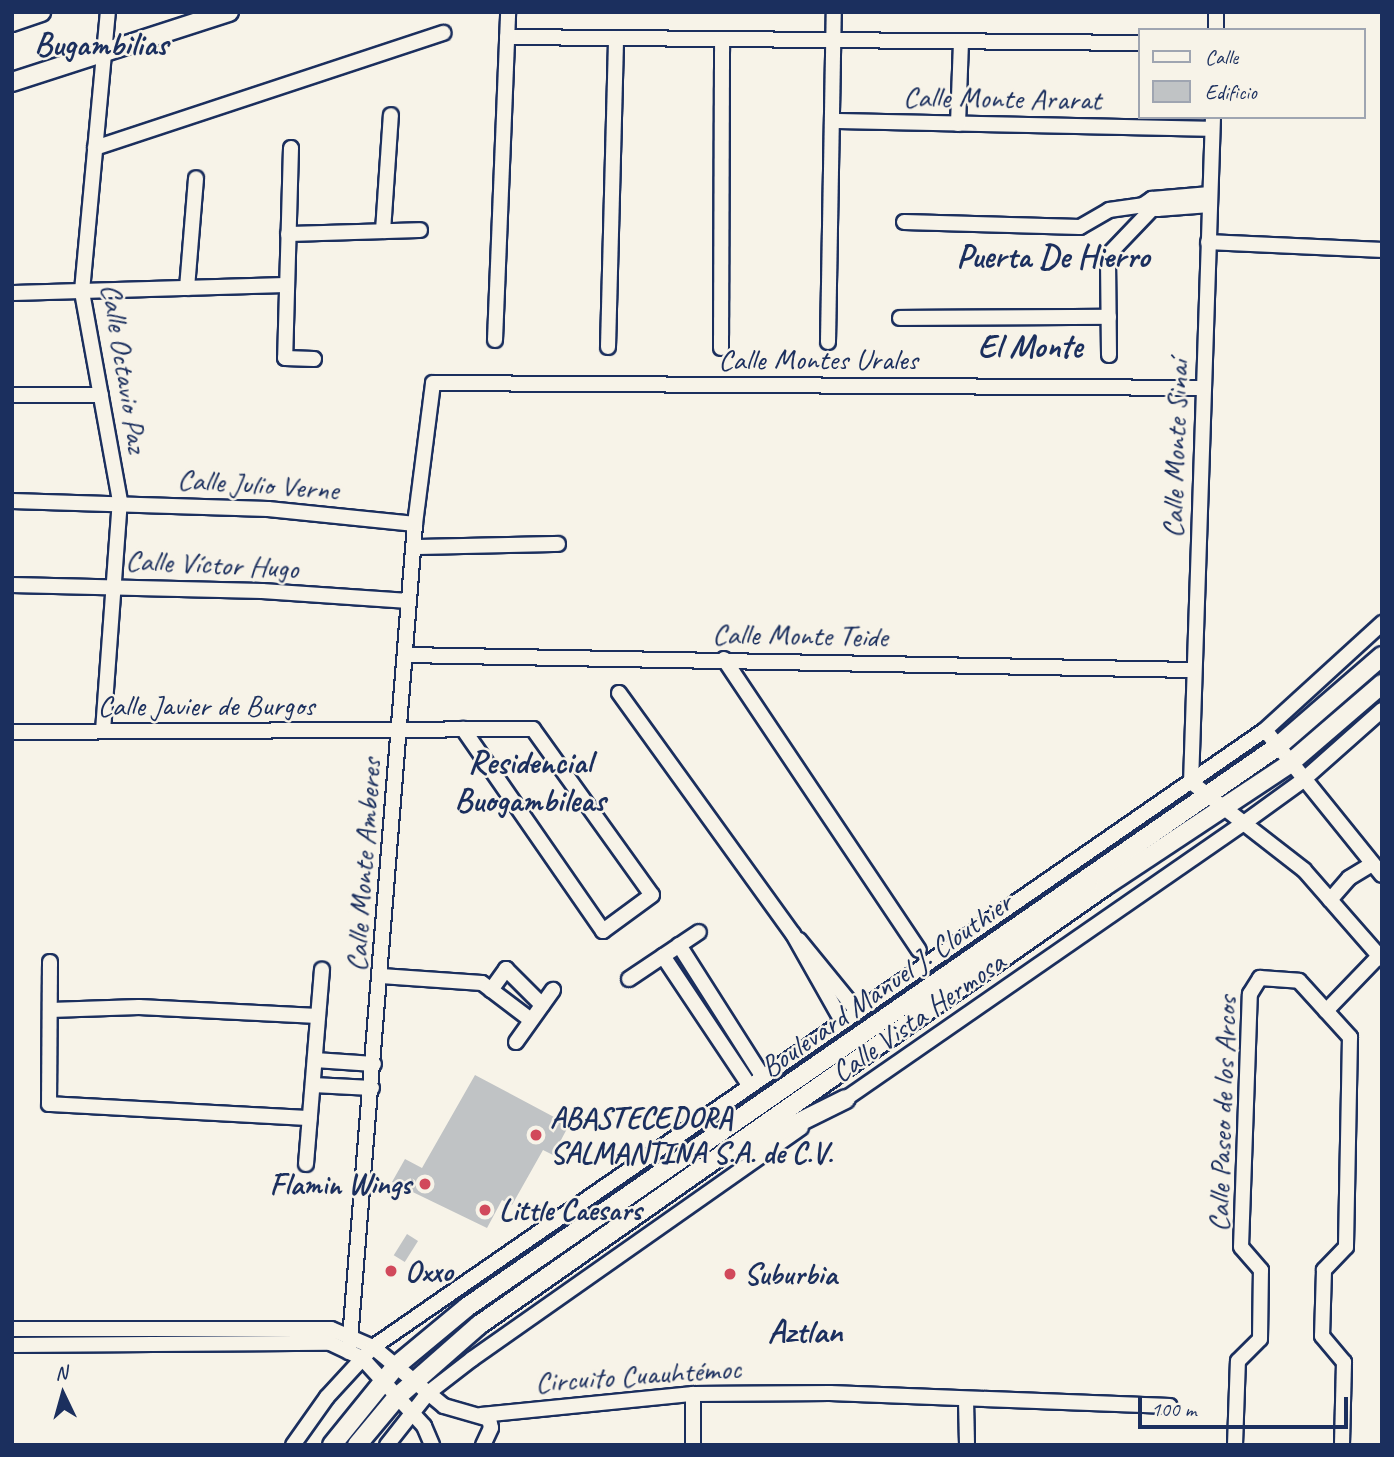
<!DOCTYPE html>
<meta charset="utf-8">
<style>
body{margin:0}
#map{position:relative;width:1394px;height:1457px;overflow:hidden;background:#f7f3e8;font-family:Caveat,sans-serif}
div>[style]{position:absolute}
[style*='--x']{left:calc(var(--x)*1px);top:calc(var(--y)*1px);width:calc(var(--w)*1px);rotate:calc(var(--a)*1deg)}
.building>*{inset:0;background:#c0c3c5;transform-origin:0 0}
.roads{filter:drop-shadow(2px 0 #1b2f5e) drop-shadow(-2px 0 #1b2f5e) drop-shadow(0 2px #1b2f5e) drop-shadow(0 -2px #1b2f5e)}
.minor>*{height:14px;margin:-7px;padding:0 7px;transform-origin:7px;border-radius:7px;background:#f7f3e8}
.major>*{height:18px;margin:-9px;padding:0 9px;transform-origin:9px;border-radius:9px;background:#f7f3e8}
.dots>*{width:19px;height:19px;translate:-50% -50%;box-sizing:border-box;border:4px solid #f7f3e8;border-radius:50%}
span{translate:-50% -50%;white-space:nowrap;text-align:center;line-height:1.15;-webkit-text-stroke:5px #f7f3e8;paint-order:stroke}
.street-label{font-size:30px;color:#1b2f5e}
.poi-label{font-size:30px;color:#1b2f5e;font-weight:700}
.left{translate:0 -50%;text-align:left}
.right{translate:-100% -50%;text-align:right}
.quarter-label{font-size:33px;color:#1b2f5e;font-weight:700}
.frame{position:absolute;inset:0;border:14px solid #1b2f5e;pointer-events:none}
.legend{position:absolute;left:1138px;top:28px;width:228px;height:91px;box-sizing:border-box;background:#f7f3e8;border:2px solid #9fa5b1;margin:0;padding:9px 12px;list-style:none;font-size:21px;color:#1b2f5e}
.legend li{display:flex;align-items:center;gap:14px;height:35px}
.legend b{width:35px;border:2px solid #9fa5b1}
.north{position:absolute;left:28px;top:1359px;width:70px;height:70px;-webkit-text-stroke:5px #f7f3e8;paint-order:stroke;rotate:355deg;font-size:19px;font-weight:700;line-height:28px;text-align:center;color:#1b2f5e}
.north::after{content:'';display:block;margin:auto;width:24px;height:32px;background:#1b2f5e;clip-path:polygon(50% 0,100% 100%,50% 72%,0 100%)}
.scale{position:absolute;left:1138px;top:1397px;width:210px;height:32px;box-sizing:border-box;border:4px solid #1b2f5e;border-top:0;padding-left:9px;font-size:21px;line-height:24px;white-space:nowrap;color:#1b2f5e;-webkit-text-stroke:5px #f7f3e8;paint-order:stroke}
</style>
<div id="map">
<div class="building">
<i style="clip-path:polygon(475px 1075px,569px 1125px,553px 1155px,543px 1150px,512px 1205px,502px 1200px,487px 1228px,392px 1182px,405px 1159px,422px 1168px)"></i>
<i style="left:407px;top:1234px;width:13px;height:25px;rotate:32deg"></i>
</div>
<div class="roads">
<div class="minor">
<i style="--x:1216;--y:30;--w:18;--a:-90"></i>
<i style="--x:507;--y:37;--w:633;--a:0.54"></i>
<i style="--x:1213;--y:117;--w:665;--a:91.89"></i>
<i style="--x:1191;--y:782;--w:143;--a:37.9"></i>
<i style="--x:1304;--y:870;--w:118;--a:48.8"></i>
<i style="--x:833;--y:121;--w:379;--a:1.2"></i>
<i style="--x:958;--y:124;--w:82;--a:-87.9"></i>
<i style="--x:95;--y:148;--w:367;--a:-18.3"></i>
<i style="--x:291;--y:148;--w:210;--a:91.6"></i>
<i style="--x:285;--y:358;--w:29;--a:2"></i>
<i style="--x:1144;--y:205;--w:14;--a:17"></i>
<i style="--x:1157;--y:209;--w:53;--a:-4.3"></i>
<i style="--x:904;--y:222;--w:176;--a:1.6"></i>
<i style="--x:1080;--y:227;--w:34;--a:-30"></i>
<i style="--x:1109;--y:210;--w:34;--a:-8"></i>
<i style="--x:1143;--y:205;--w:11;--a:-34"></i>
<i style="--x:1152;--y:199;--w:58;--a:-4.9"></i>
<i style="--x:383;--y:231;--w:116;--a:-86.1"></i>
<i style="--x:288;--y:234;--w:132;--a:-1.7"></i>
<i style="--x:1208;--y:242;--w:174;--a:2.6"></i>
<i style="--x:187;--y:288;--w:110;--a:-85.3"></i>
<i style="--x:12;--y:293;--w:275;--a:-1.7"></i>
<i style="--x:900;--y:318;--w:209;--a:-0.3"></i>
<i style="--x:495;--y:340;--w:328;--a:-87.7"></i>
<i style="--x:828;--y:342;--w:330;--a:-89"></i>
<i style="--x:608;--y:347;--w:309;--a:-88.5"></i>
<i style="--x:721;--y:348;--w:309;--a:-89.8"></i>
<i style="--x:1109;--y:355;--w:100;--a:-90.6"></i>
<i style="--x:1108;--y:255;--w:64;--a:-46.3"></i>
<i style="--x:1152;--y:209;--w:10;--a:-90"></i>
<i style="--x:12;--y:395;--w:89;--a:0"></i>
<i style="--x:12;--y:501;--w:256;--a:1.8"></i>
<i style="--x:268;--y:509;--w:148;--a:5.8"></i>
<i style="--x:414;--y:547;--w:144;--a:-1.2"></i>
<i style="--x:12;--y:585;--w:250;--a:1.4"></i>
<i style="--x:262;--y:591;--w:147;--a:3.9"></i>
<i style="--x:405;--y:655;--w:789;--a:1.09"></i>
<i style="--x:724;--y:659;--w:350;--a:56.2"></i>
<i style="--x:619;--y:693;--w:297;--a:54.2"></i>
<i style="--x:793;--y:934;--w:100;--a:60.6"></i>
<i style="--x:1265;--y:730;--w:186;--a:51.1"></i>
<i style="--x:103;--y:731;--w:231;--a:-85.8"></i>
<i style="--x:120;--y:501;--w:213;--a:-100.3"></i>
<i style="--x:82;--y:291;--w:280;--a:-84.7"></i>
<i style="--x:12;--y:732;--w:521;--a:-0.33"></i>
<i style="--x:533;--y:729;--w:204;--a:54.4"></i>
<i style="--x:652;--y:895;--w:61;--a:143.7"></i>
<i style="--x:603;--y:931;--w:246;--a:-124.7"></i>
<i style="--x:1330;--y:900;--w:29;--a:-49"></i>
<i style="--x:1349;--y:878;--w:27;--a:-31"></i>
<i style="--x:799;--y:940;--w:92;--a:50.8"></i>
<i style="--x:679;--y:945;--w:155;--a:57.6"></i>
<i style="--x:663;--y:956;--w:155;--a:56.3"></i>
<i style="--x:50;--y:962;--w:142;--a:90.4"></i>
<i style="--x:49;--y:1104;--w:261;--a:3.1"></i>
<i style="--x:381;--y:976;--w:101;--a:4"></i>
<i style="--x:482;--y:983;--w:61;--a:37.1"></i>
<i style="--x:629;--y:979;--w:84;--a:-33.9"></i>
<i style="--x:491;--y:990;--w:26;--a:-54"></i>
<i style="--x:506;--y:969;--w:51;--a:45"></i>
<i style="--x:50;--y:1010;--w:89;--a:-1.9"></i>
<i style="--x:139;--y:1007;--w:179;--a:2.9"></i>
<i style="--x:1326;--y:1011;--w:76;--a:-46.1"></i>
<i style="--x:516;--y:1042;--w:64;--a:-54.6"></i>
<i style="--x:315;--y:1060;--w:59;--a:3.9"></i>
<i style="--x:313;--y:1085;--w:59;--a:2.9"></i>
<i style="--x:838;--y:1104;--w:494;--a:-34.7"></i>
<i style="--x:1244;--y:823;--w:72;--a:-35.9"></i>
<i style="--x:1302;--y:781;--w:107;--a:-41.6"></i>
<i style="--x:306;--y:1164;--w:195;--a:-85.3"></i>
<i style="--x:12;--y:1329;--w:319;--a:0"></i>
<i style="--x:331;--y:1329;--w:46;--a:23.2"></i>
<i style="--x:373;--y:1347;--w:92;--a:39.7"></i>
<i style="--x:444;--y:1406;--w:47;--a:16.1"></i>
<i style="--x:489;--y:1419;--w:9;--a:77"></i>
<i style="--x:491;--y:1428;--w:19;--a:115"></i>
<i style="--x:12;--y:1345;--w:318;--a:-0.4"></i>
<i style="--x:330;--y:1343;--w:35;--a:25"></i>
<i style="--x:362;--y:1358;--w:92;--a:47.6"></i>
<i style="--x:424;--y:1426;--w:21;--a:67"></i>
<i style="--x:349;--y:1352;--w:831;--a:-85.44"></i>
<i style="--x:415;--y:524;--w:142;--a:-82.7"></i>
<i style="--x:433;--y:383;--w:771;--a:0.37"></i>
<i style="--x:966;--y:1400;--w:45;--a:88.7"></i>
<i style="--x:481;--y:1415;--w:213;--a:-5.7"></i>
<i style="--x:693;--y:1394;--w:137;--a:-0.4"></i>
<i style="--x:830;--y:1393;--w:340;--a:2.2"></i>
<i style="--x:293;--y:1445;--w:59;--a:-54.7"></i>
<i style="--x:327;--y:1397;--w:68;--a:-47.4"></i>
<i style="--x:373;--y:1347;--w:1085;--a:-34.67"></i>
<i style="--x:1265;--y:730;--w:159;--a:-42.4"></i>
<i style="--x:387;--y:1445;--w:66;--a:-51.7"></i>
<i style="--x:428;--y:1393;--w:56;--a:-37.7"></i>
<i style="--x:472;--y:1359;--w:402;--a:-35.1"></i>
<i style="--x:693;--y:1445;--w:51;--a:-90"></i>
<i style="--x:1235;--y:1445;--w:84;--a:-88"></i>
<i style="--x:1238;--y:1361;--w:31;--a:-45"></i>
<i style="--x:1260;--y:1339;--w:69;--a:-89.2"></i>
<i style="--x:1261;--y:1270;--w:30;--a:-131"></i>
<i style="--x:1241;--y:1247;--w:253;--a:-88"></i>
<i style="--x:1250;--y:994;--w:19;--a:-58"></i>
<i style="--x:1260;--y:978;--w:39;--a:4"></i>
<i style="--x:1299;--y:981;--w:76;--a:47.7"></i>
<i style="--x:1350;--y:1037;--w:210;--a:91.1"></i>
<i style="--x:1346;--y:1247;--w:32;--a:134"></i>
<i style="--x:1324;--y:1270;--w:66;--a:91.7"></i>
<i style="--x:1322;--y:1336;--w:34;--a:50"></i>
<i style="--x:1344;--y:1362;--w:83;--a:91.4"></i>
</div>
<div class="major">
<i style="--x:12;--y:22;--w:31;--a:-19"></i>
<i style="--x:12;--y:82;--w:228;--a:-17.9"></i>
<i style="--x:739;--y:1152;--w:119;--a:-26.4"></i>
<i style="--x:332;--y:1445;--w:102;--a:-51"></i>
<i style="--x:396;--y:1366;--w:92;--a:-39.7"></i>
<i style="--x:467;--y:1307;--w:985;--a:-34.66"></i>
<i style="--x:1277;--y:747;--w:139;--a:-40.9"></i>
<i style="--x:357;--y:1445;--w:62;--a:-50.2"></i>
<i style="--x:397;--y:1397;--w:109;--a:-41.3"></i>
<i style="--x:479;--y:1325;--w:765;--a:-35.04"></i>
<i style="--x:1105;--y:886;--w:221;--a:-33.5"></i>
<i style="--x:1289;--y:764;--w:123;--a:-40.7"></i>
</div>
</div>
<div class="dots">
<i style="left:536px;top:1135px;background:#d1495b"></i>
<i style="left:425px;top:1184px;background:#d1495b"></i>
<i style="left:485px;top:1210px;background:#d1495b"></i>
<i style="left:391px;top:1271px;background:#d1495b"></i>
<i style="left:730px;top:1274px;background:#d1495b"></i>
</div>
<div class="street-label">
<span style="left:1002px;top:98px;rotate:1deg">Calle Monte Ararat</span>
<span style="left:818px;top:359px">Calle Montes Urales</span>
<span style="left:125px;top:368px;rotate:81deg">Calle Octavio Paz</span>
<span style="left:1175px;top:449px;rotate:-88deg">Calle Monte Sinaí</span>
<span style="left:258px;top:484px;rotate:4deg">Calle Julio Verne</span>
<span style="left:212px;top:564px;rotate:3deg">Calle Víctor Hugo</span>
<span style="left:800px;top:635px;rotate:1deg">Calle Monte Teide</span>
<span style="left:206px;top:705px">Calle Javier de Burgos</span>
<span style="left:363px;top:865px;rotate:-86deg">Calle Monte Amberes</span>
<span style="left:886px;top:985px;rotate:-35deg">Boulevard Manuel J. Clouthier</span>
<span style="left:918px;top:1017px;rotate:-35deg">Calle Vista Hermosa</span>
<span style="left:1222px;top:1114px;rotate:-88deg">Calle Paseo de los Arcos</span>
<span style="left:638px;top:1375px;rotate:-4deg">Circuito Cuauhtémoc</span>
</div>
<div class="poi-label">
<span class="left" style="left:550px;top:1135px">ABASTECEDORA<br>SALMANTINA S.A. de C.V.</span>
<span class="right" style="left:411px;top:1184px">Flamin Wings</span>
<span class="left" style="left:499px;top:1210px">Little Caesars</span>
<span class="left" style="left:405px;top:1271px">Oxxo</span>
<span class="left" style="left:744px;top:1274px">Suburbia</span>
</div>
<div class="quarter-label">
<span style="left:101px;top:45px">Bugambilias</span>
<span style="left:1053px;top:257px">Puerta De Hierro</span>
<span style="left:1030px;top:347px">El Monte</span>
<span style="left:530px;top:782px">Residencial<br>Buogambileas</span>
<span style="left:805px;top:1332px">Aztlan</span>
</div>
<div class="frame"></div>
<ul class="legend">
<li><b style="height:9px;background:#f7f3e8"></b>Calle</li>
<li><b style="height:19px;background:#c0c3c5"></b>Edificio</li>
</ul>
<div class="north">N</div>
<div class="scale">100 m</div>
</div>
